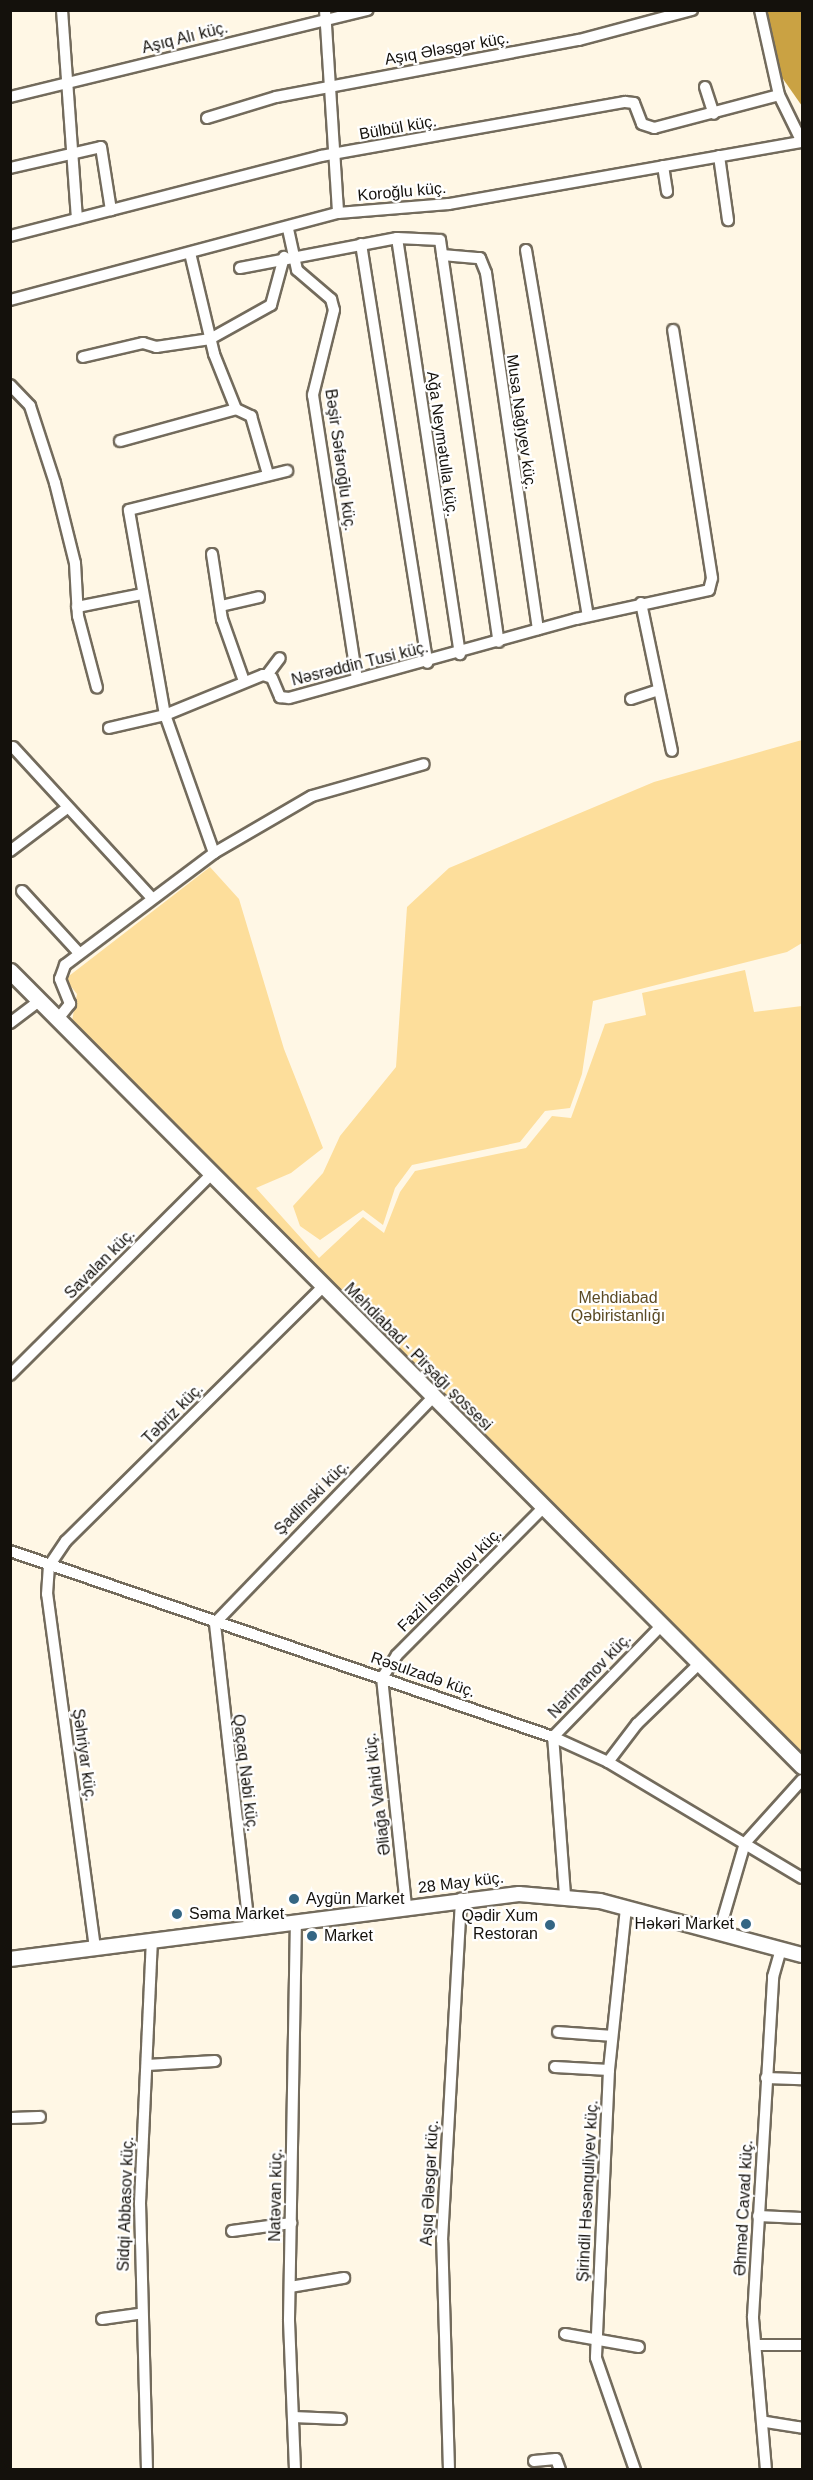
<!DOCTYPE html>
<meta charset="utf-8">
<style>
body{margin:0}
#map{position:relative;width:813px;height:2480px;overflow:hidden;background:#fff7e5;font-family:Arial,sans-serif}
div>[style]{position:absolute}
[style*='--x']{left:calc(var(--x)*1px);top:calc(var(--y)*1px);width:calc(var(--w)*1px);rotate:calc(var(--a)*1deg)}
.green>*{inset:0;background:#fdde9b}
.water>*{inset:0;background:#caa243}
.roads{filter:drop-shadow(2px 0 #736b5c) drop-shadow(-2px 0 #736b5c) drop-shadow(0 2px #736b5c) drop-shadow(0 -2px #736b5c)}
.minor>*{height:10px;margin:-5px;padding:0 5px;transform-origin:5px;border-radius:5px;background:#fff}
.tertiary>*{height:14px;margin:-7px;padding:0 7px;transform-origin:7px;border-radius:7px;background:#fff}
.secondary>*{height:15px;margin:-7.5px;padding:0 7.5px;transform-origin:7.5px;border-radius:7.5px;background:#fff}
.dots>*{width:16px;height:16px;translate:-50% -50%;box-sizing:border-box;border:3px solid #fff;border-radius:50%}
span{translate:-50% -50%;white-space:nowrap;text-align:center;line-height:1.15;-webkit-text-stroke:4.5px #fff;paint-order:stroke}
.street-label{font-size:16px;color:#14110c}
.park-label{font-size:16px;color:#5b4a23}
.poi-label{font-size:16px;color:#14110c}
.left{translate:0 -50%;text-align:left}
.right{translate:-100% -50%;text-align:right}
.frame{position:absolute;inset:0;border:12px solid #14110c;pointer-events:none}
</style>
<div id="map">
<div class="green">
<i style="clip-path:polygon(802px 740px,802px 943px,787px 952px,593px 1001px,582px 1074px,570px 1108px,545px 1111px,520px 1142px,412px 1165px,395px 1188px,383px 1225px,363px 1210px,320px 1240px,300px 1226px,293px 1206px,323px 1173px,340px 1136px,396px 1067px,407px 907px,449px 868px,654px 782px)"></i>
<i style="clip-path:polygon(210px 867px,239px 899px,284px 1049px,323px 1148px,291px 1173px,256px 1188px,319px 1258px,363px 1217px,384px 1233px,400px 1192px,415px 1171px,526px 1148px,552px 1116px,571px 1118px,605px 1024px,646px 1015px,642px 993px,745px 970px,754px 1012px,802px 1006px,802px 1755px,72px 1021px,77px 994px,65px 979px)"></i>
</div>
<div class="water">
<i style="clip-path:polygon(765px 11px,802px 11px,802px 106px,781px 76px)"></i>
</div>
<div class="roads">
<div class="minor">
<i style="--x:62;--y:10;--w:209;--a:85.9"></i>
<i style="--x:325;--y:10;--w:203;--a:86.3"></i>
<i style="--x:760;--y:10;--w:87;--a:77.4"></i>
<i style="--x:779;--y:95;--w:52;--a:63.9"></i>
<i style="--x:705;--y:87;--w:28;--a:72"></i>
<i style="--x:10;--y:97;--w:368;--a:-13.7"></i>
<i style="--x:207;--y:118;--w:72;--a:-16.9"></i>
<i style="--x:276;--y:97;--w:308;--a:-10.7"></i>
<i style="--x:579;--y:40;--w:117;--a:-14.9"></i>
<i style="--x:719;--y:156;--w:65;--a:82"></i>
<i style="--x:663;--y:166;--w:26;--a:81"></i>
<i style="--x:10;--y:168;--w:93;--a:-13"></i>
<i style="--x:101;--y:147;--w:64;--a:81"></i>
<i style="--x:288;--y:229;--w:42;--a:77.6"></i>
<i style="--x:297;--y:270;--w:45;--a:40.5"></i>
<i style="--x:331;--y:299;--w:11;--a:75"></i>
<i style="--x:334;--y:310;--w:88;--a:103.9"></i>
<i style="--x:313;--y:395;--w:287;--a:81.2"></i>
<i style="--x:10;--y:236;--w:321;--a:-14.4"></i>
<i style="--x:321;--y:156;--w:309;--a:-10.1"></i>
<i style="--x:625;--y:102;--w:9;--a:6"></i>
<i style="--x:634;--y:103;--w:22;--a:69"></i>
<i style="--x:642;--y:124;--w:13;--a:18"></i>
<i style="--x:654;--y:128;--w:129;--a:-14.8"></i>
<i style="--x:397;--y:238;--w:421;--a:81.4"></i>
<i style="--x:361;--y:244;--w:424;--a:81"></i>
<i style="--x:526;--y:250;--w:371;--a:80.4"></i>
<i style="--x:190;--y:253;--w:104;--a:76.6"></i>
<i style="--x:214;--y:354;--w:59;--a:68.2"></i>
<i style="--x:236;--y:409;--w:17;--a:25"></i>
<i style="--x:251;--y:416;--w:60;--a:73.7"></i>
<i style="--x:442;--y:255;--w:38;--a:5"></i>
<i style="--x:480;--y:258;--w:16;--a:68"></i>
<i style="--x:486;--y:273;--w:360;--a:81.7"></i>
<i style="--x:240;--y:268;--w:160;--a:-10.8"></i>
<i style="--x:397;--y:238;--w:43;--a:2.7"></i>
<i style="--x:440;--y:240;--w:406;--a:81.7"></i>
<i style="--x:10;--y:300;--w:339;--a:-14.9"></i>
<i style="--x:338;--y:213;--w:111;--a:-4.6"></i>
<i style="--x:449;--y:204;--w:358;--a:-10"></i>
<i style="--x:83;--y:357;--w:62;--a:-13.1"></i>
<i style="--x:143;--y:343;--w:14;--a:17"></i>
<i style="--x:156;--y:347;--w:55;--a:-8.4"></i>
<i style="--x:210;--y:339;--w:70;--a:-29.1"></i>
<i style="--x:271;--y:305;--w:50;--a:-74.8"></i>
<i style="--x:10;--y:385;--w:29;--a:46"></i>
<i style="--x:30;--y:406;--w:81;--a:72"></i>
<i style="--x:55;--y:483;--w:82;--a:76"></i>
<i style="--x:75;--y:563;--w:53;--a:86.8"></i>
<i style="--x:78;--y:616;--w:74;--a:75.2"></i>
<i style="--x:120;--y:441;--w:120;--a:-15.4"></i>
<i style="--x:212;--y:554;--w:66;--a:81.3"></i>
<i style="--x:222;--y:619;--w:66;--a:70.5"></i>
<i style="--x:641;--y:603;--w:151;--a:78.2"></i>
<i style="--x:221;--y:606;--w:39;--a:-13"></i>
<i style="--x:77;--y:607;--w:66;--a:-11.3"></i>
<i style="--x:267;--y:675;--w:21;--a:-53"></i>
<i style="--x:631;--y:699;--w:29;--a:-18"></i>
<i style="--x:109;--y:728;--w:57;--a:-13.1"></i>
<i style="--x:165;--y:715;--w:208;--a:-100"></i>
<i style="--x:129;--y:510;--w:163;--a:-13.9"></i>
<i style="--x:13;--y:747;--w:205;--a:47.4"></i>
<i style="--x:10;--y:851;--w:71;--a:-37"></i>
<i style="--x:214;--y:853;--w:113;--a:-30.2"></i>
<i style="--x:312;--y:796;--w:116;--a:-15.9"></i>
<i style="--x:22;--y:891;--w:83;--a:47.4"></i>
<i style="--x:57;--y:1020;--w:21;--a:-51"></i>
<i style="--x:70;--y:1004;--w:27;--a:-112"></i>
<i style="--x:60;--y:979;--w:15;--a:-70"></i>
<i style="--x:65;--y:965;--w:186;--a:-36.9"></i>
<i style="--x:214;--y:853;--w:146;--a:-109.5"></i>
<i style="--x:165;--y:715;--w:106;--a:-22.2"></i>
<i style="--x:263;--y:675;--w:9;--a:18"></i>
<i style="--x:272;--y:678;--w:21;--a:67"></i>
<i style="--x:280;--y:697;--w:9;--a:6"></i>
<i style="--x:289;--y:698;--w:298;--a:-15.4"></i>
<i style="--x:576;--y:619;--w:136;--a:-12.3"></i>
<i style="--x:709;--y:590;--w:12;--a:-76"></i>
<i style="--x:712;--y:578;--w:251;--a:-98.9"></i>
<i style="--x:10;--y:1023;--w:36;--a:-37"></i>
<i style="--x:10;--y:1375;--w:284;--a:-44.9"></i>
<i style="--x:10;--y:1551;--w:574;--a:18.91"></i>
<i style="--x:553;--y:1737;--w:60;--a:24.4"></i>
<i style="--x:608;--y:1762;--w:226;--a:30.9"></i>
<i style="--x:608;--y:1762;--w:48;--a:-52.7"></i>
<i style="--x:637;--y:1724;--w:86;--a:-44.1"></i>
<i style="--x:565;--y:1895;--w:158;--a:-94.3"></i>
<i style="--x:553;--y:1737;--w:155;--a:-45.8"></i>
<i style="--x:406;--y:1906;--w:229;--a:-96"></i>
<i style="--x:382;--y:1678;--w:27;--a:-57"></i>
<i style="--x:397;--y:1655;--w:207;--a:-45.2"></i>
<i style="--x:626;--y:1908;--w:163;--a:96"></i>
<i style="--x:609;--y:2070;--w:288;--a:92.6"></i>
<i style="--x:596;--y:2358;--w:119;--a:70.8"></i>
<i style="--x:249;--y:1927;--w:306;--a:-96.4"></i>
<i style="--x:215;--y:1623;--w:314;--a:-46"></i>
<i style="--x:719;--y:1932;--w:93;--a:-73.7"></i>
<i style="--x:745;--y:1843;--w:85;--a:-47.9"></i>
<i style="--x:95;--y:1948;--w:357;--a:-97.7"></i>
<i style="--x:47;--y:1594;--w:28;--a:-86"></i>
<i style="--x:49;--y:1566;--w:30;--a:-56"></i>
<i style="--x:66;--y:1541;--w:361;--a:-44.7"></i>
<i style="--x:558;--y:2032;--w:54;--a:4.2"></i>
<i style="--x:147;--y:2065;--w:68;--a:-3.4"></i>
<i style="--x:555;--y:2067;--w:54;--a:3.2"></i>
<i style="--x:766;--y:2078;--w:36;--a:2"></i>
<i style="--x:10;--y:2118;--w:30;--a:-2"></i>
<i style="--x:758;--y:2216;--w:44;--a:2.6"></i>
<i style="--x:232;--y:2231;--w:60;--a:-7.7"></i>
<i style="--x:290;--y:2287;--w:55;--a:-9.5"></i>
<i style="--x:102;--y:2319;--w:37;--a:-8"></i>
<i style="--x:565;--y:2334;--w:75;--a:10"></i>
<i style="--x:756;--y:2345;--w:46;--a:0"></i>
<i style="--x:293;--y:2417;--w:48;--a:2.4"></i>
<i style="--x:766;--y:2422;--w:36;--a:9"></i>
<i style="--x:534;--y:2461;--w:22;--a:-5"></i>
<i style="--x:556;--y:2459;--w:12;--a:70"></i>
<i style="--x:147;--y:2470;--w:267;--a:-91.5"></i>
<i style="--x:140;--y:2203;--w:263;--a:-87.4"></i>
<i style="--x:295;--y:2470;--w:151;--a:-92.3"></i>
<i style="--x:289;--y:2319;--w:398;--a:-89"></i>
<i style="--x:449;--y:2470;--w:230;--a:-91.7"></i>
<i style="--x:442;--y:2240;--w:342;--a:-86.8"></i>
<i style="--x:766;--y:2470;--w:154;--a:-94.9"></i>
<i style="--x:753;--y:2317;--w:341;--a:-86.6"></i>
<i style="--x:773;--y:1977;--w:29;--a:-74"></i>
</div>
<div class="tertiary">
<i style="--x:10;--y:1959;--w:513;--a:-7.28"></i>
<i style="--x:519;--y:1894;--w:81;--a:4.9"></i>
<i style="--x:600;--y:1901;--w:209;--a:15"></i>
</div>
<div class="secondary">
<i style="--x:10;--y:971;--w:1122;--a:45.11"></i>
</div>
</div>
<div class="dots">
<i style="left:294px;top:1899px;background:#346684"></i>
<i style="left:177px;top:1914px;background:#346684"></i>
<i style="left:746px;top:1924px;background:#346684"></i>
<i style="left:550px;top:1925px;background:#346684"></i>
<i style="left:312px;top:1936px;background:#346684"></i>
</div>
<div class="street-label">
<span style="left:185px;top:38px;rotate:-14deg">Aşıq Alı küç.</span>
<span style="left:447px;top:49px;rotate:-10deg">Aşıq Ələsgər küç.</span>
<span style="left:398px;top:128px;rotate:-10deg">Bülbül küç.</span>
<span style="left:402px;top:192px;rotate:-5deg">Koroğlu küç.</span>
<span style="left:521px;top:422px;rotate:82deg">Musa Nağıyev küç.</span>
<span style="left:442px;top:444px;rotate:82deg">Ağa Neymətulla küç.</span>
<span style="left:340px;top:460px;rotate:82deg">Bəşir Səfəroğlu küç.</span>
<span style="left:360px;top:664px;rotate:-14deg">Nəsrəddin Tusi küç.</span>
<span style="left:100px;top:1264px;rotate:-45deg">Savalan küç.</span>
<span style="left:418px;top:1357px;rotate:45deg">Mehdiabad - Pirşağı şossesi</span>
<span style="left:173px;top:1414px;rotate:-45deg">Təbriz küç.</span>
<span style="left:312px;top:1498px;rotate:-45deg">Şadlinski küç.</span>
<span style="left:450px;top:1580px;rotate:-45deg">Fazil İsmayılov küç.</span>
<span style="left:423px;top:1675px;rotate:19deg">Rəsulzadə küç.</span>
<span style="left:590px;top:1676px;rotate:-46deg">Nərimanov küç.</span>
<span style="left:84px;top:1755px;rotate:82deg">Şəhriyar küç.</span>
<span style="left:245px;top:1773px;rotate:83deg">Qaçaq Nəbi küç.</span>
<span style="left:378px;top:1794px;rotate:-97deg">Əliağa Vahid küç.</span>
<span style="left:461px;top:1883px;rotate:-7deg">28 May küç.</span>
<span style="left:430px;top:2183px;rotate:-87deg">Aşıq Ələsgər küç.</span>
<span style="left:588px;top:2191px;rotate:-87deg">Şirindil Həsənquliyev küç.</span>
<span style="left:276px;top:2195px;rotate:-89deg">Natəvan küç.</span>
<span style="left:126px;top:2204px;rotate:-88deg">Sidqi Abbasov küç.</span>
<span style="left:744px;top:2208px;rotate:-87deg">Əhməd Cavad küç.</span>
</div>
<div class="park-label">
<span style="left:618px;top:1307px">Mehdiabad<br>Qəbiristanlığı</span>
</div>
<div class="poi-label">
<span class="left" style="left:306px;top:1899px">Aygün Market</span>
<span class="left" style="left:189px;top:1914px">Səma Market</span>
<span class="right" style="left:538px;top:1925px">Qədir Xum<br>Restoran</span>
<span class="right" style="left:734px;top:1924px">Həkəri Market</span>
<span class="left" style="left:324px;top:1936px">Market</span>
</div>
<div class="frame"></div>
</div>
